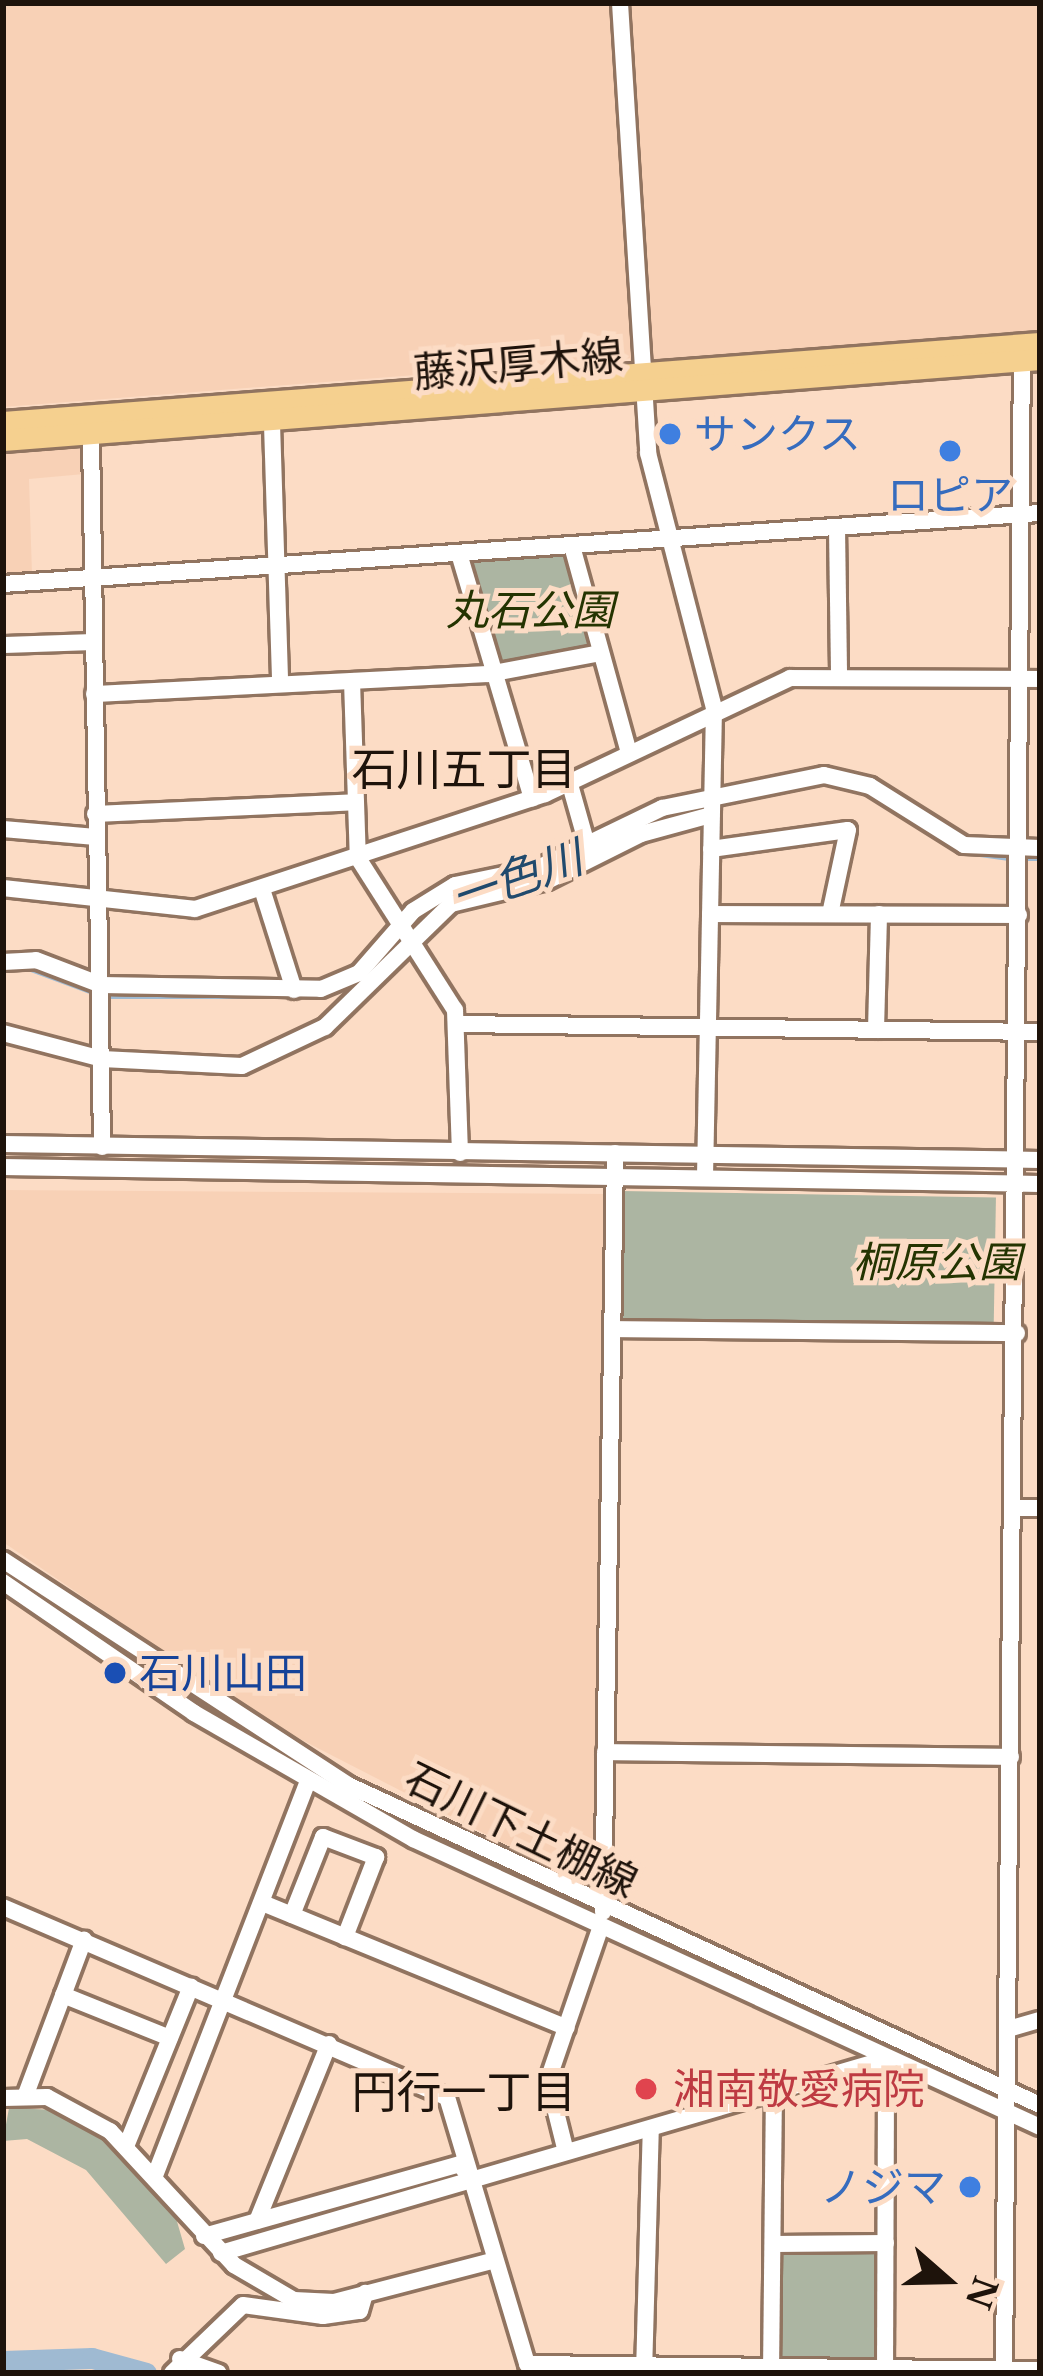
<!DOCTYPE html>
<meta charset="utf-8">
<style>
body{margin:0}
#map{position:relative;width:1043px;height:2376px;overflow:hidden;background:#fcdcc5;font-family:"Libre Baskerville","Noto Sans JP",serif}
div>[style]{position:absolute}
[style*='--x']{left:calc(var(--x)*1px);top:calc(var(--y)*1px);width:calc(var(--w)*1px);rotate:calc(var(--a)*1deg)}
.built>*{inset:0;background:#f8d1b6;transform-origin:0 0}
.green>*{inset:0;background:#acb5a2;transform-origin:0 0}
.stream>*{height:3px;margin:-1.5px;padding:0 1.5px;transform-origin:1.5px;border-radius:1.5px;background:#9fbad2}
.river>*{height:21px;margin:-10.5px;padding:0 10.5px;transform-origin:10.5px;border-radius:10.5px;background:#9fbad2}
.roads{filter:drop-shadow(3px 0 #917460) drop-shadow(-3px 0 #917460) drop-shadow(0 3px #917460) drop-shadow(0 -3px #917460)}
.minor>*{height:16px;margin:-8px;padding:0 8px;transform-origin:8px;border-radius:8px;background:#fff}
.major>*{height:21px;margin:-10.5px;padding:0 10.5px;transform-origin:10.5px;border-radius:10.5px;background:#f5d08f}
.dots>*{width:33px;height:33px;translate:-50% -50%;box-sizing:border-box;border:6px solid #fcdcc5;border-radius:50%}
span{translate:-50% -50%;white-space:nowrap;text-align:center;line-height:1.15;-webkit-text-stroke:10px #fcdcc5;paint-order:stroke}
.street-label{font-size:42px;color:#1e130b}
.shop-label{font-size:42px;color:#366cbe}
.left{translate:0 -50%;text-align:left}
.right{translate:-100% -50%;text-align:right}
.park-label{font-size:42px;color:#243401;font-style:italic}
.transit-label{font-size:42px;color:#164399}
.health-label{font-size:42px;color:#be3a42}
.neighbourhood-label{font-size:45px;color:#1e130b}
.water-label{font-size:45px;color:#204a6d;font-style:italic}
.frame{position:absolute;inset:0;border:6px solid #1e130b;pointer-events:none}
.north{position:absolute;left:887px;top:2220px;width:120px;height:120px;-webkit-text-stroke:9px #fcdcc5;paint-order:stroke;rotate:110deg;font-size:33px;font-weight:700;line-height:48px;text-align:center;color:#1e130b}
.north::after{content:'';display:block;margin:auto;width:42px;height:54px;background:#1e130b;clip-path:polygon(50% 0,100% 100%,50% 72%,0 100%)}
</style>
<div id="map">
<div class="built">
<i style="clip-path:polygon(3px 3px,613px 3px,634px 358px,3px 407px)"></i>
<i style="left:630px;top:3px;width:410px;height:358px"></i>
<i style="clip-path:polygon(86px 449px,84px 474px,29px 479px,32px 574px,3px 576px,3px 450px)"></i>
<i style="clip-path:polygon(3px 1190px,607px 1194px,596px 1891px,265px 1721px,3px 1542px)"></i>
</div>
<div class="green">
<i style="clip-path:polygon(572px 546px,600px 653px,489px 674px,460px 557px)"></i>
<i style="left:622px;top:1191px;width:374px;height:132px;rotate:1deg"></i>
<i style="clip-path:polygon(9px 2108px,58px 2110px,128px 2156px,176px 2218px,185px 2249px,166px 2264px,86px 2170px,27px 2139px,3px 2141px)"></i>
<i style="left:886px;top:2243px;width:123px;height:112px;rotate:90deg"></i>
</div>
<div class="stream">
<i style="--x:965;--y:853;--w:44;--a:7.8"></i>
<i style="--x:1024;--y:859;--w:16;--a:0"></i>
<i style="--x:28;--y:969;--w:68;--a:20.6"></i>
<i style="--x:335;--y:993;--w:20;--a:-20"></i>
<i style="--x:107;--y:997;--w:200;--a:0"></i>
</div>
<div class="river">
<i style="--x:3;--y:2361;--w:89;--a:-1.9"></i>
<i style="--x:92;--y:2358;--w:56;--a:15.5"></i>
</div>
<div class="roads">
<div class="minor">
<i style="--x:620;--y:3;--w:451;--a:86.4"></i>
<i style="--x:648;--y:453;--w:263;--a:75.5"></i>
<i style="--x:714;--y:708;--w:470;--a:91.1"></i>
<i style="--x:272;--y:424;--w:260;--a:88.2"></i>
<i style="--x:91;--y:436;--w:711;--a:89.11"></i>
<i style="--x:837;--y:528;--w:146;--a:89.2"></i>
<i style="--x:572;--y:546;--w:212;--a:74.6"></i>
<i style="--x:460;--y:557;--w:252;--a:73.4"></i>
<i style="--x:3;--y:584;--w:1039;--a:-3.92"></i>
<i style="--x:3;--y:645;--w:90;--a:-1.9"></i>
<i style="--x:352;--y:681;--w:177;--a:88.1"></i>
<i style="--x:358;--y:858;--w:180;--a:57.5"></i>
<i style="--x:455;--y:1010;--w:143;--a:88"></i>
<i style="--x:94;--y:694;--w:396;--a:-2.9"></i>
<i style="--x:489;--y:674;--w:113;--a:-10.7"></i>
<i style="--x:569;--y:781;--w:77;--a:74.2"></i>
<i style="--x:95;--y:814;--w:260;--a:-2.6"></i>
<i style="--x:3;--y:829;--w:93;--a:4.9"></i>
<i style="--x:711;--y:849;--w:138;--a:-7.9"></i>
<i style="--x:848;--y:830;--w:86;--a:102.1"></i>
<i style="--x:3;--y:888;--w:193;--a:6.2"></i>
<i style="--x:195;--y:909;--w:368;--a:-18.2"></i>
<i style="--x:545;--y:794;--w:271;--a:-25.3"></i>
<i style="--x:790;--y:678;--w:250;--a:0.2"></i>
<i style="--x:262;--y:889;--w:106;--a:72.4"></i>
<i style="--x:710;--y:914;--w:309;--a:0.2"></i>
<i style="--x:3;--y:962;--w:33;--a:-3"></i>
<i style="--x:36;--y:960;--w:70;--a:21"></i>
<i style="--x:101;--y:985;--w:220;--a:1"></i>
<i style="--x:321;--y:989;--w:41;--a:-22.8"></i>
<i style="--x:359;--y:973;--w:82;--a:-48.9"></i>
<i style="--x:413;--y:911;--w:49;--a:-31.8"></i>
<i style="--x:455;--y:885;--w:85;--a:-11.6"></i>
<i style="--x:538;--y:868;--w:138;--a:-25.8"></i>
<i style="--x:662;--y:808;--w:165;--a:-11.5"></i>
<i style="--x:824;--y:775;--w:47;--a:13.4"></i>
<i style="--x:870;--y:786;--w:111;--a:32.1"></i>
<i style="--x:964;--y:845;--w:76;--a:2.3"></i>
<i style="--x:458;--y:1024;--w:582;--a:0.79"></i>
<i style="--x:876;--y:1030;--w:116;--a:-88.5"></i>
<i style="--x:3;--y:1033;--w:102;--a:14.7"></i>
<i style="--x:102;--y:1059;--w:140;--a:2.9"></i>
<i style="--x:242;--y:1066;--w:92;--a:-25.2"></i>
<i style="--x:325;--y:1027;--w:176;--a:-44.3"></i>
<i style="--x:451;--y:904;--w:99;--a:-13.5"></i>
<i style="--x:547;--y:881;--w:105;--a:-26.6"></i>
<i style="--x:641;--y:834;--w:73;--a:-15.2"></i>
<i style="--x:3;--y:1144;--w:1037;--a:0.88"></i>
<i style="--x:3;--y:1167;--w:1037;--a:0.94"></i>
<i style="--x:613;--y:1329;--w:404;--a:0.6"></i>
<i style="--x:1014;--y:1508;--w:26;--a:0"></i>
<i style="--x:3;--y:1560;--w:412;--a:33.1"></i>
<i style="--x:348;--y:1785;--w:762;--a:24.82"></i>
<i style="--x:3;--y:1582;--w:232;--a:34.4"></i>
<i style="--x:194;--y:1713;--w:253;--a:29.9"></i>
<i style="--x:413;--y:1839;--w:690;--a:24.67"></i>
<i style="--x:605;--y:1752;--w:406;--a:0.7"></i>
<i style="--x:265;--y:1904;--w:326;--a:22.3"></i>
<i style="--x:3;--y:1907;--w:483;--a:23.2"></i>
<i style="--x:447;--y:2097;--w:279;--a:73.3"></i>
<i style="--x:527;--y:2364;--w:513;--a:0.67"></i>
<i style="--x:603;--y:1912;--w:759;--a:-89.09"></i>
<i style="--x:292;--y:1915;--w:84;--a:-68.3"></i>
<i style="--x:323;--y:1837;--w:57;--a:20.7"></i>
<i style="--x:376;--y:1857;--w:86;--a:111.2"></i>
<i style="--x:63;--y:1995;--w:115;--a:21.9"></i>
<i style="--x:1008;--y:2029;--w:33;--a:-16"></i>
<i style="--x:26;--y:2094;--w:165;--a:-69.4"></i>
<i style="--x:3;--y:2098;--w:44;--a:-1.3"></i>
<i style="--x:47;--y:2097;--w:72;--a:28.4"></i>
<i style="--x:110;--y:2131;--w:183;--a:47.2"></i>
<i style="--x:234;--y:2265;--w:69;--a:30.3"></i>
<i style="--x:294;--y:2300;--w:40;--a:2.9"></i>
<i style="--x:334;--y:2302;--w:162;--a:-14.6"></i>
<i style="--x:127;--y:2144;--w:170;--a:-67.9"></i>
<i style="--x:566;--y:2152;--w:74;--a:-104"></i>
<i style="--x:548;--y:2080;--w:160;--a:-71"></i>
<i style="--x:154;--y:2178;--w:426;--a:-68.8"></i>
<i style="--x:257;--y:2221;--w:191;--a:-67.9"></i>
<i style="--x:204;--y:2236;--w:266;--a:-15.7"></i>
<i style="--x:460;--y:2164;--w:14;--a:56"></i>
<i style="--x:774;--y:2244;--w:112;--a:-0.5"></i>
<i style="--x:221;--y:2253;--w:693;--a:-16.26"></i>
<i style="--x:180;--y:2359;--w:41;--a:19.7"></i>
<i style="--x:172;--y:2373;--w:98;--a:-43.8"></i>
<i style="--x:243;--y:2305;--w:81;--a:7.8"></i>
<i style="--x:323;--y:2316;--w:37;--a:-8"></i>
<i style="--x:360;--y:2311;--w:19;--a:-74"></i>
<i style="--x:644;--y:2373;--w:244;--a:-88.4"></i>
<i style="--x:771;--y:2373;--w:275;--a:-89.4"></i>
<i style="--x:885;--y:2373;--w:314;--a:-89.8"></i>
<i style="--x:1004;--y:2373;--w:2021;--a:-89.49"></i>
</div>
<div class="major">
<i style="--x:3;--y:422;--w:1040;--a:-4.36"></i>
<i style="--x:3;--y:440;--w:1040;--a:-4.47"></i>
</div>
</div>
<div class="dots">
<i style="left:670px;top:434px;background:#3f7fe0"></i>
<i style="left:950px;top:451px;background:#3f7fe0"></i>
<i style="left:115px;top:1673px;background:#1a4fb4"></i>
<i style="left:646px;top:2089px;background:#e0444e"></i>
<i style="left:970px;top:2187px;background:#3f7fe0"></i>
</div>
<div class="street-label">
<span style="left:518px;top:364px;rotate:-5deg">藤沢厚木線</span>
<span style="left:521px;top:1830px;rotate:26deg">石川下土棚線</span>
</div>
<div class="shop-label">
<span class="left" style="left:694px;top:434px">サンクス</span>
<span style="left:950px;top:495px">ロピア</span>
<span class="right" style="left:946px;top:2187px">ノジマ</span>
</div>
<div class="park-label">
<span style="left:530px;top:610px">丸石公園</span>
<span style="left:937px;top:1262px">桐原公園</span>
</div>
<div class="transit-label">
<span class="left" style="left:139px;top:1673px">石川山田</span>
</div>
<div class="health-label">
<span class="left" style="left:673px;top:2089px">湘南敬愛病院</span>
</div>
<div class="neighbourhood-label">
<span style="left:464px;top:770px">石川五丁目</span>
<span style="left:464px;top:2093px">円行一丁目</span>
</div>
<div class="water-label">
<span style="left:517px;top:878px;rotate:-19deg">一色川</span>
</div>
<div class="frame"></div>
<div class="north">N</div>
</div>
